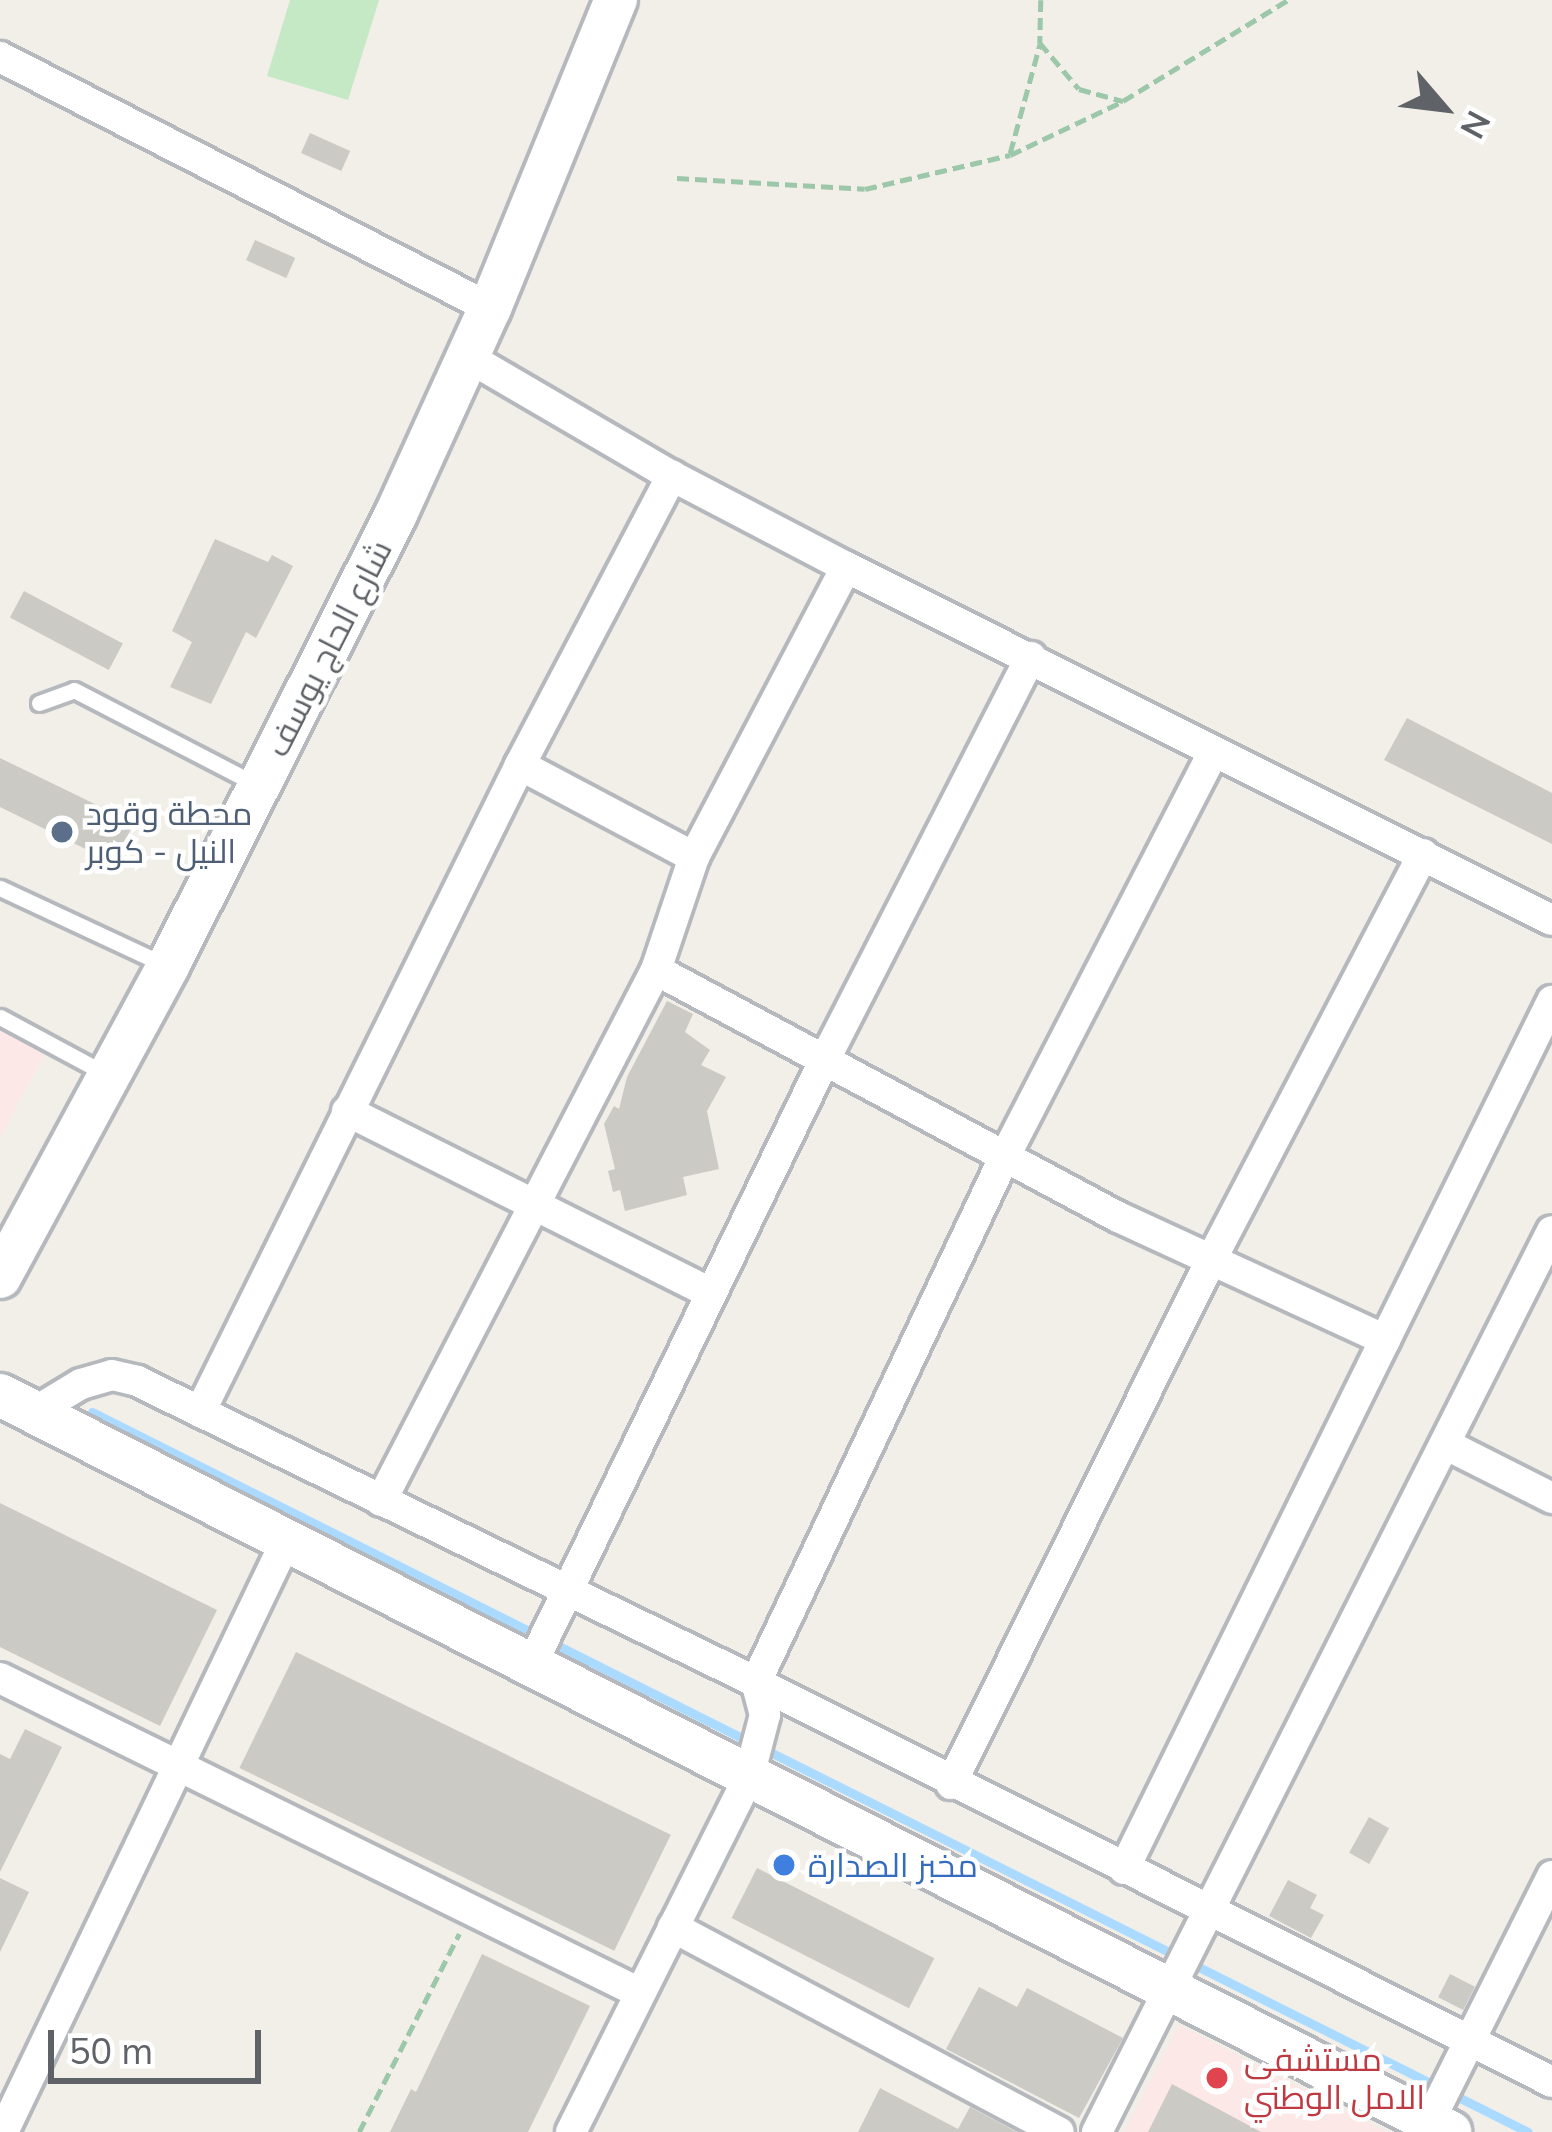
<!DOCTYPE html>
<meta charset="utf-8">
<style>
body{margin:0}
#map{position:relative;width:1552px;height:2132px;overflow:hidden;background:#f1efe8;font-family:Mulish,Cairo,sans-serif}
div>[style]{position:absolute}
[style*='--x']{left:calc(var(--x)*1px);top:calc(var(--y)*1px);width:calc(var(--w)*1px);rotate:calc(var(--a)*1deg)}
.medical>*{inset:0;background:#fce8e6}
.green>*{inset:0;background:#c5e8c5}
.stream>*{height:9px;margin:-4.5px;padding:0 4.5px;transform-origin:4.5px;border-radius:4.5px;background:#aadaff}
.building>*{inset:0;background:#cccac5;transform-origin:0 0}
.path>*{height:4.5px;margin-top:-2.25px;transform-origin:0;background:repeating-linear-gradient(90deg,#9cc7a9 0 12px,transparent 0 18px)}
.roads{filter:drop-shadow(3px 0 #b5b8bc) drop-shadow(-3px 0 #b5b8bc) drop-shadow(0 3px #b5b8bc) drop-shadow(0 -3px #b5b8bc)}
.lane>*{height:15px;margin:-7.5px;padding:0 7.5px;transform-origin:7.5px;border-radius:7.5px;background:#fff}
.street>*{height:30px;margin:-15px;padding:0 15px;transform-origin:15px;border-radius:15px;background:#fff}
.secondary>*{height:42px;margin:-21px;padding:0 21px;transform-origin:21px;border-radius:21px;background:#fff}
.dots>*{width:33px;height:33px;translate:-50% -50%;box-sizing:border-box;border:6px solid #fff;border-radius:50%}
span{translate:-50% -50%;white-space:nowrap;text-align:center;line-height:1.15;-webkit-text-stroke:9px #fff;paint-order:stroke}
.street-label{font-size:33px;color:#5f6368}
.service-label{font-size:33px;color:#4e5e75}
.left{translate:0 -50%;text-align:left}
.shop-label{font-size:33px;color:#366cbe}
.health-label{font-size:33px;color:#be3a42}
.north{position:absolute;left:1384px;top:48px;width:120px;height:120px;-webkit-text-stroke:9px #fff;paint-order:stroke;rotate:118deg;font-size:33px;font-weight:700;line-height:48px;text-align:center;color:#5f6368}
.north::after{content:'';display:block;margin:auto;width:42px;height:54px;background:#5f6368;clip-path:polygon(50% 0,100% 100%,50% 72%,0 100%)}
.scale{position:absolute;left:48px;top:2030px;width:213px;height:54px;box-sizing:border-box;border:6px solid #5f6368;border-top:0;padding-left:15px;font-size:36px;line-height:42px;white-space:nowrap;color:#5f6368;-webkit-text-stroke:9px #fff;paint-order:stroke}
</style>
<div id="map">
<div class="medical">
<i style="clip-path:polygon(0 1007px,54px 1036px,0 1138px)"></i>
<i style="clip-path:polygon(1179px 2025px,1386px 2132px,1124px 2132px)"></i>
</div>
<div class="green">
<i style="clip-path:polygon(290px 0,379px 0,348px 100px,267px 76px)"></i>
</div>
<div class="stream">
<i style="--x:92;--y:1412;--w:1606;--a:26.63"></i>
</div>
<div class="building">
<i style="left:310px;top:133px;width:44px;height:22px;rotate:24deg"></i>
<i style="left:255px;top:240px;width:44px;height:22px;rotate:24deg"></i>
<i style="clip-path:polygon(215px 539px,268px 562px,272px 555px,293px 566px,256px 638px,246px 632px,211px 704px,170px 687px,192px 642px,172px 631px)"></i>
<i style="left:24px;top:591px;width:112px;height:30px;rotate:28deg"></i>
<i style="clip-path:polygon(1407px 718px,1552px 793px,1552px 844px,1384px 760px)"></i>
<i style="clip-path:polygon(0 758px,134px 823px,114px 863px,0 807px)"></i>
<i style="clip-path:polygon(667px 1001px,693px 1014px,685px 1032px,710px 1050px,701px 1065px,726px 1077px,707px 1111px,719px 1169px,683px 1177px,687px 1195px,625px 1211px,620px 1190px,613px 1192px,608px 1171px,615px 1169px,604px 1124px,614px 1106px,619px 1109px,627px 1077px)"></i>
<i style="clip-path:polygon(0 1503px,217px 1610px,160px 1726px,0 1647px)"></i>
<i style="left:296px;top:1652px;width:417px;height:129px;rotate:26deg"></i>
<i style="clip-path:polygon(25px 1729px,62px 1747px,0 1872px,0 1754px,10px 1759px)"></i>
<i style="left:1369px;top:1817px;width:23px;height:41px;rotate:29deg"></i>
<i style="left:757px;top:1868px;width:199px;height:56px;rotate:27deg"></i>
<i style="clip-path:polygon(0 1878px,29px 1892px,0 1952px)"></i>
<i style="clip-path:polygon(1288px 1880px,1317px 1895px,1310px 1908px,1324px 1915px,1311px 1938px,1269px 1916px)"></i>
<i style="clip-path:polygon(482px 1954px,590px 2006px,528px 2132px,390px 2132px,411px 2089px,416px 2092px)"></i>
<i style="left:1450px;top:1974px;width:28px;height:26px;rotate:27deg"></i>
<i style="clip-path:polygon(979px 1987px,1017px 2007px,1027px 1988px,1123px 2038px,1079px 2118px,946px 2049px)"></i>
<i style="clip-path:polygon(1172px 2084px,1261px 2132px,1148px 2132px)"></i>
<i style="clip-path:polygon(880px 2088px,958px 2129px,970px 2107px,1017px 2132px,858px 2132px)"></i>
</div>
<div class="path">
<i style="--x:1041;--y:0;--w:43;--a:91.3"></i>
<i style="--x:1040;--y:43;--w:60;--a:49.7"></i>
<i style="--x:1079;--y:89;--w:46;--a:15.3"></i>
<i style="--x:1123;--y:101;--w:193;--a:-31.5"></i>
<i style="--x:1010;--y:153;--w:114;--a:-74.7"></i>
<i style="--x:677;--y:178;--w:188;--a:3.3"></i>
<i style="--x:865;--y:189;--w:149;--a:-13.2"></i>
<i style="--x:1010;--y:155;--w:125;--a:-25.5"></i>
<i style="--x:359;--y:2132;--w:222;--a:-63.2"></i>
</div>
<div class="roads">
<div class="lane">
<i style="--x:39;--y:703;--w:37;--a:-20"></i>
<i style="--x:74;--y:690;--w:204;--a:27.4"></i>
<i style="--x:0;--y:888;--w:182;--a:25"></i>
<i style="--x:0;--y:1017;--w:120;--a:28.3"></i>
</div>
<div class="street">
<i style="--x:0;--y:57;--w:551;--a:27.12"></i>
<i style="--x:468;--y:357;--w:236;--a:30.3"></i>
<i style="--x:672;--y:476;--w:196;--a:27.6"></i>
<i style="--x:846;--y:567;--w:789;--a:26.57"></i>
<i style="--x:520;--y:765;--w:197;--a:27.9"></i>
<i style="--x:656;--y:970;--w:524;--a:28.13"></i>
<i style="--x:1118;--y:1217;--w:294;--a:24.7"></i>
<i style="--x:347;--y:1111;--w:406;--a:26.6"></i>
<i style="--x:36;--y:1411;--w:52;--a:-31"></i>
<i style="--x:81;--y:1384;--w:32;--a:-16"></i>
<i style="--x:112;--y:1375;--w:26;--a:13"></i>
<i style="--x:137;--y:1381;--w:688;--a:25.93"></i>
<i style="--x:756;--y:1682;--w:891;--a:26.68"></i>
<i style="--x:200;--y:1412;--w:722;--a:-63.68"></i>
<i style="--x:520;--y:765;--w:327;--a:-62.3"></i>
<i style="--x:1447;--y:1445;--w:118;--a:26.8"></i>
<i style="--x:381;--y:1501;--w:598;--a:-62.62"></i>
<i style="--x:656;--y:970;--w:119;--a:-71.4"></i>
<i style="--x:694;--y:857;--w:327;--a:-62.3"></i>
<i style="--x:531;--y:1666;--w:672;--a:-64.16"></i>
<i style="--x:824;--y:1061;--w:454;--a:-62.9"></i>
<i style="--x:0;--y:1678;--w:713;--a:26.21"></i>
<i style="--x:951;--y:1784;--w:585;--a:-63.61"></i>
<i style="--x:1211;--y:1260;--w:458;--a:-62.4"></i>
<i style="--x:1124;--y:1869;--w:968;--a:-63.75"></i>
<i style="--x:673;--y:1927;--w:437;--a:28"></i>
<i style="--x:1429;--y:2122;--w:275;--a:-63.4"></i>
<i style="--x:3;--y:2132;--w:657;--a:-64.41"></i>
<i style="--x:571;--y:2132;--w:398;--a:-63.4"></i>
<i style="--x:749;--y:1776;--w:63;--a:-75.3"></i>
<i style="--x:765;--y:1715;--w:34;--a:-105"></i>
<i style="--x:756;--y:1682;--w:582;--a:-64.67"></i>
<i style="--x:1005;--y:1156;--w:454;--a:-62.7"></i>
<i style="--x:1097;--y:2132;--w:1009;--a:-63.21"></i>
</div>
<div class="secondary">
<i style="--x:0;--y:1277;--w:353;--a:-61.6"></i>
<i style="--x:168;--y:966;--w:506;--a:-63.23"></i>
<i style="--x:396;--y:514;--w:226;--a:-65.5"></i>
<i style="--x:490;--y:308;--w:333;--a:-67.8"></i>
<i style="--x:0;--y:1395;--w:1627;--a:26.94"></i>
</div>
</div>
<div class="dots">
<i style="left:62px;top:832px;background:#5c6f8a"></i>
<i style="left:784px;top:1865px;background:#3f7fe0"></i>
<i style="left:1217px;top:2078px;background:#e0444e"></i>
</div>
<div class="street-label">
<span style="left:328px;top:648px;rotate:-63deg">شارع الحاج يوسف</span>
</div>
<div class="service-label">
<span class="left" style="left:86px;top:832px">محطة وقود<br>النيل - كوبر</span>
</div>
<div class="shop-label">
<span class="left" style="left:808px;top:1865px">مخبز الصدارة</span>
</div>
<div class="health-label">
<span class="left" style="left:1244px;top:2078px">مستشفى<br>الامل الوطني</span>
</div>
<div class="north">N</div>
<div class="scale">50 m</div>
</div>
